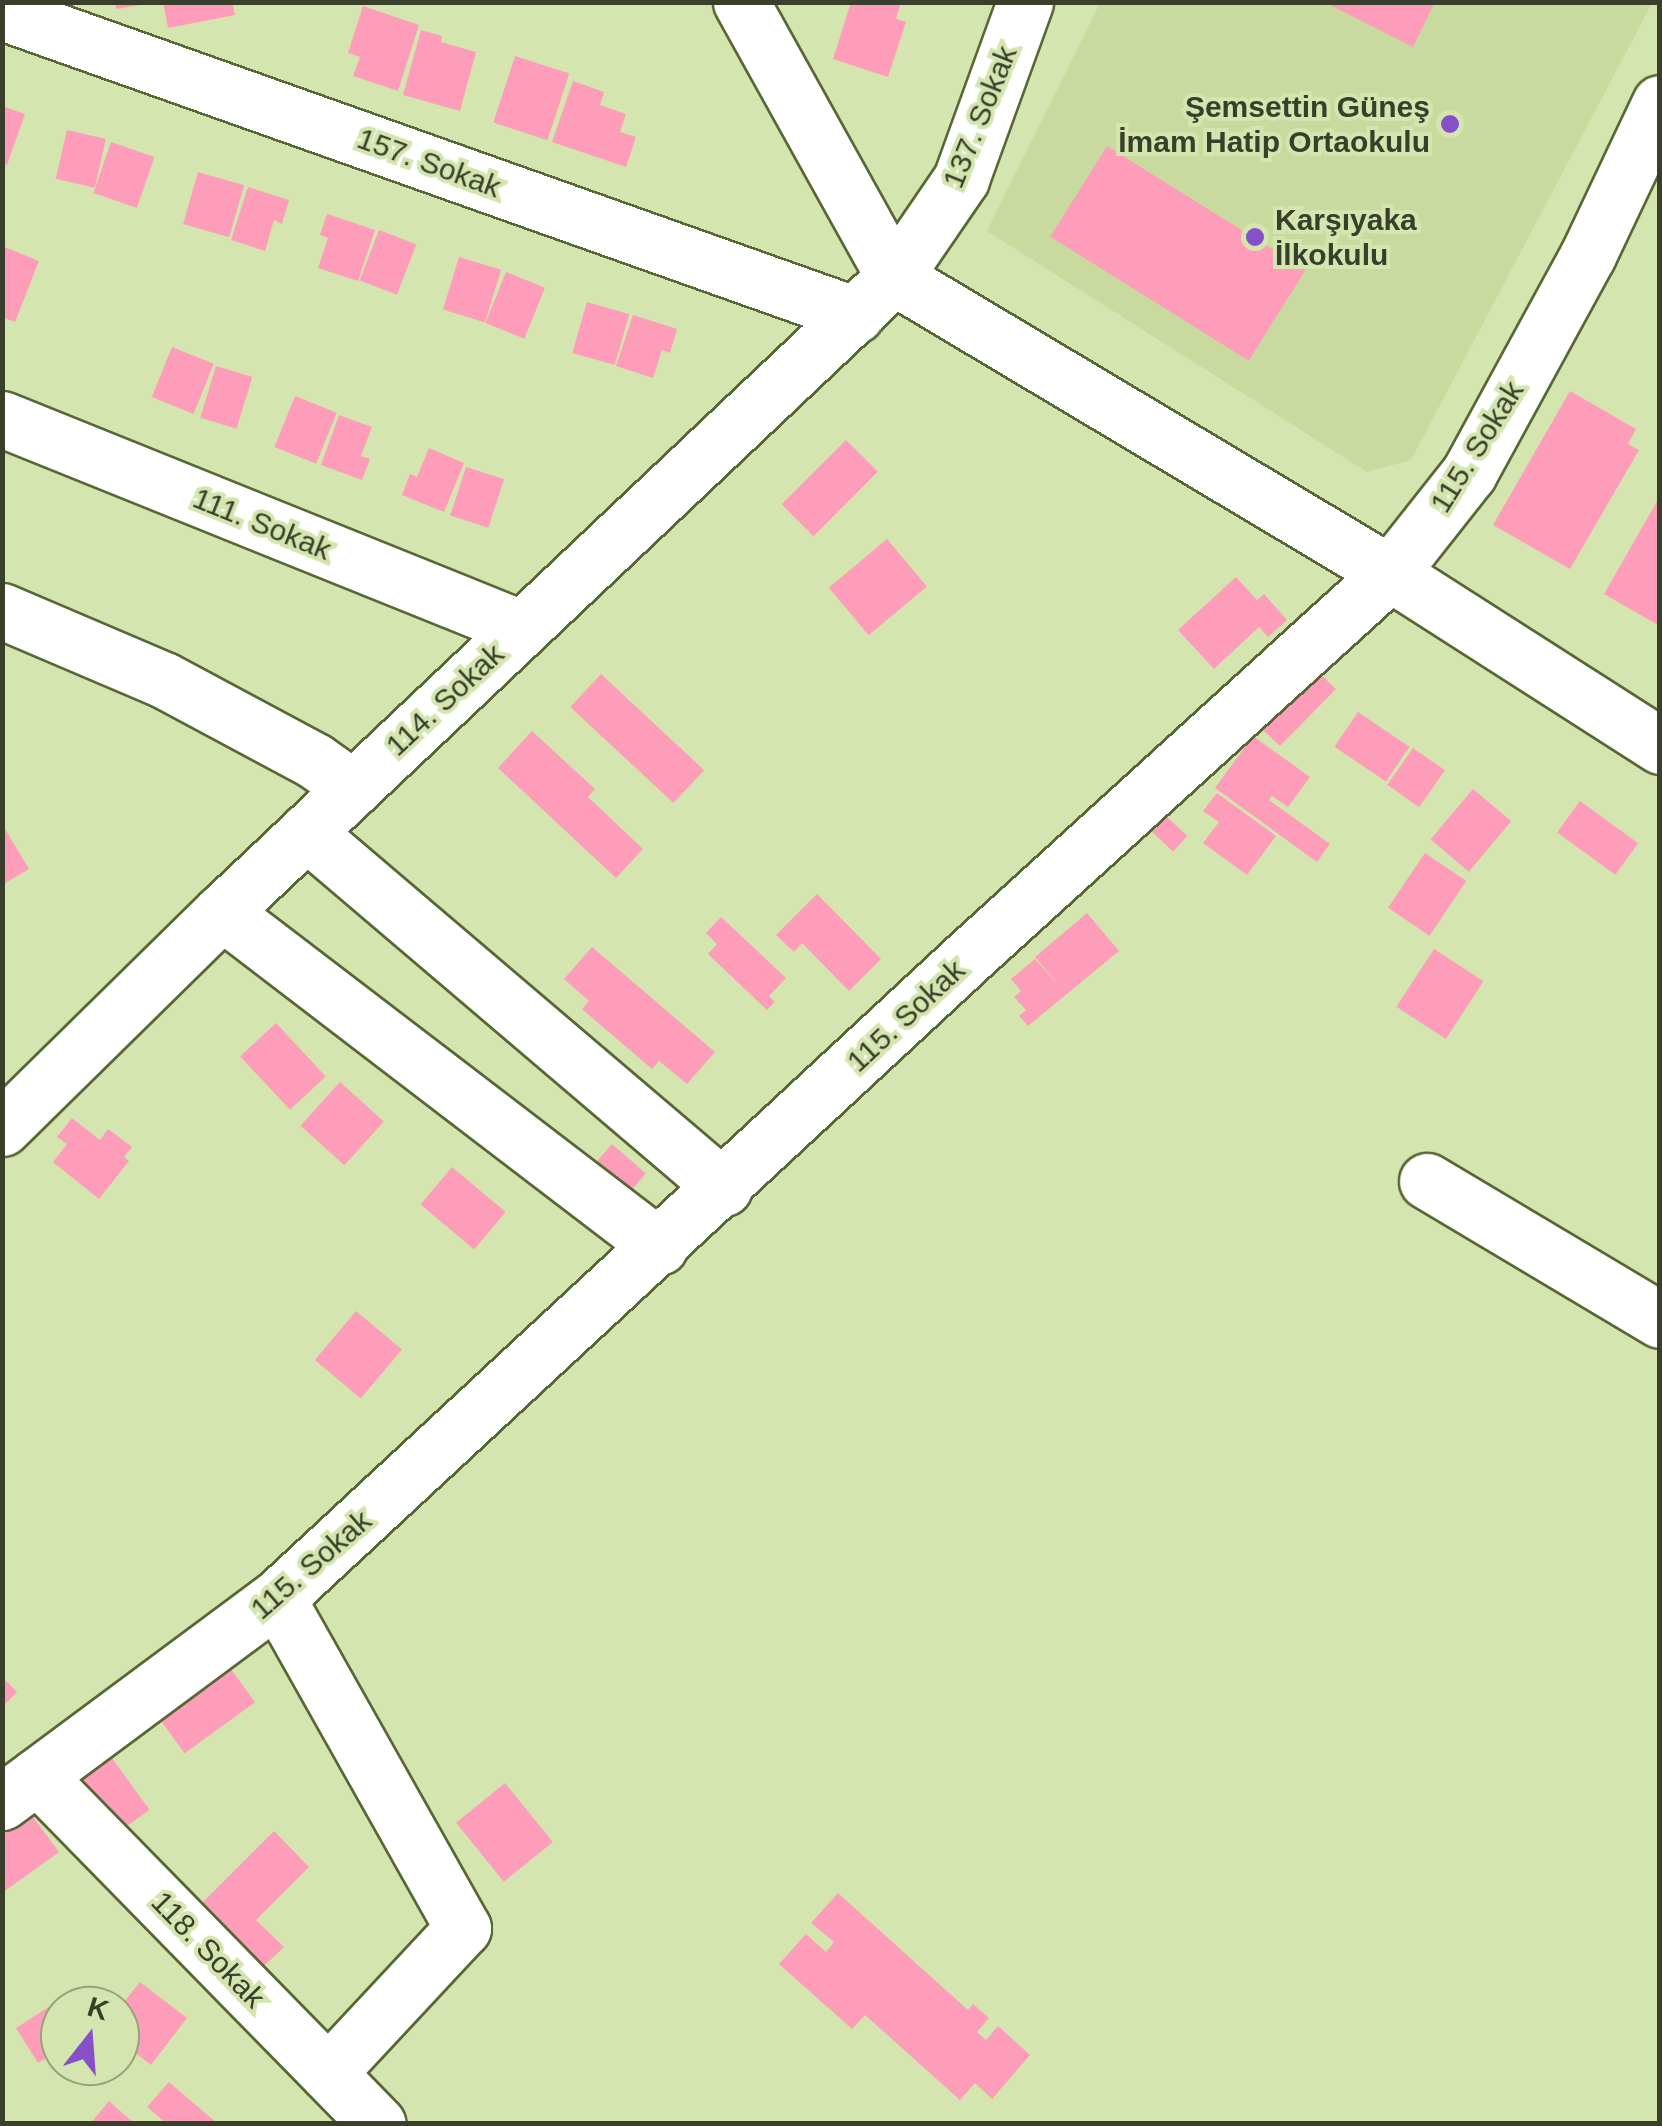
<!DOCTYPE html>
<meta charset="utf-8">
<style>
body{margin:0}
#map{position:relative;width:1662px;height:2126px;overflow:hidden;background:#d4e5af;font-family:Helvetica,sans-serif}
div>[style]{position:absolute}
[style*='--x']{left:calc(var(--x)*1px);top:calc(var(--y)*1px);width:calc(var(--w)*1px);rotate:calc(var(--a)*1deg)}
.built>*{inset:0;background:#c8da9d}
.building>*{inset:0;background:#fe9db9;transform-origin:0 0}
.roads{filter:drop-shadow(2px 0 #596635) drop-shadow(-2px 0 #596635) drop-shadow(0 2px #596635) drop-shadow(0 -2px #596635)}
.minor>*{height:55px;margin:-27.5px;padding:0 27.5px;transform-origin:27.5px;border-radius:27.5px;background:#fff}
.dots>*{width:28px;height:28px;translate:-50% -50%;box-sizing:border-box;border:5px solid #d4e5af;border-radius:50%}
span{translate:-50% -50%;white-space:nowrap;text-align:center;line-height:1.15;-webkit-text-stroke:8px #d4e5af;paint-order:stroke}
.poi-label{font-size:30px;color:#393f2a;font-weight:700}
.right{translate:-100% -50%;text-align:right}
.left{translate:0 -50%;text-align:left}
.street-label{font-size:30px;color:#393f2a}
.frame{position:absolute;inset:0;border:5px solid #393f2a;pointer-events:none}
.north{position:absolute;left:40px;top:1986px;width:100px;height:100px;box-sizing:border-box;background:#d4e5af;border:2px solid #96a37a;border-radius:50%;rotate:17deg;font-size:28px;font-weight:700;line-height:40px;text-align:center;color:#393f2a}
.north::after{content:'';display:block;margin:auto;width:35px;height:45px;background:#8750c8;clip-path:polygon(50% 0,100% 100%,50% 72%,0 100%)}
</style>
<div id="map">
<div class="built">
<i style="clip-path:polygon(1100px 3px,1652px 3px,1411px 460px,1367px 472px,987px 231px)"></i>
</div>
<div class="building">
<i style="clip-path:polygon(115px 2px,140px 2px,140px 5px,116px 9px)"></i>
<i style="clip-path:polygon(163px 2px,232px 2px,235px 15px,168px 28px)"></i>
<i style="clip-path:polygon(851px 2px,901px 2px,896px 19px,906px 22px,888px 77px,833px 59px)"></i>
<i style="clip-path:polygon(1324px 2px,1435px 2px,1413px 47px)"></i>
<i style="clip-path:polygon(363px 6px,419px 25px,398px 91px,353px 76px,360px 57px,348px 53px)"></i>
<i style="clip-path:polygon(421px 30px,442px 36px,441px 42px,476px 52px,460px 111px,403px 95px)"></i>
<i style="left:515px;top:56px;width:57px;height:70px;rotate:18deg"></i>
<i style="clip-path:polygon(573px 81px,604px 92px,600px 105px,626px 114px,620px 132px,636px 137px,626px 167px,552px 142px)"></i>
<i style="clip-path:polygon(2px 106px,25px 114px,7px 165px,2px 164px)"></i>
<i style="left:67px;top:130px;width:40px;height:50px;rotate:13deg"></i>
<i style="left:111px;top:142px;width:46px;height:54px;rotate:19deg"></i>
<i style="left:1107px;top:146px;width:234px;height:107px;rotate:32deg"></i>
<i style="left:198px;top:172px;width:48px;height:54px;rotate:16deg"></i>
<i style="clip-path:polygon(248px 187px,289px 200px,282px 224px,274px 220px,265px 251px,231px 240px)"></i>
<i style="clip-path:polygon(327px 214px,375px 230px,358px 281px,318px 268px,328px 238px,320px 235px)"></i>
<i style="left:379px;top:230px;width:40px;height:54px;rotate:21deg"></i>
<i style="clip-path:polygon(2px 246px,39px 261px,15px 322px,2px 317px)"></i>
<i style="left:459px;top:257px;width:44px;height:55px;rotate:17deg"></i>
<i style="left:506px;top:272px;width:42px;height:55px;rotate:22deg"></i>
<i style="left:587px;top:302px;width:44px;height:53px;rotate:16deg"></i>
<i style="clip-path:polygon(633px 315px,677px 329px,670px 353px,662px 350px,653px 378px,616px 366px)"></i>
<i style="left:172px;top:347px;width:45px;height:54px;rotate:22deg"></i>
<i style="left:216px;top:366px;width:38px;height:54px;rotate:17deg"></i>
<i style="clip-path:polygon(1570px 391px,1636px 429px,1628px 444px,1639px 450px,1570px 569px,1493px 525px)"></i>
<i style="left:295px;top:396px;width:45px;height:55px;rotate:22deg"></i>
<i style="clip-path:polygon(339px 415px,372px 427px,361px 456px,370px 459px,362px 480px,321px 465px)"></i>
<i style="left:846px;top:440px;width:45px;height:91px;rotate:45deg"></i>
<i style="clip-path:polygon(429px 448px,464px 463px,444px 512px,402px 495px,410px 474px,417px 477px)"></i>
<i style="left:466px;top:467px;width:40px;height:51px;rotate:18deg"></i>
<i style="clip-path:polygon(1660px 496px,1660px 626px,1604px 594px)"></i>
<i style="left:887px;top:539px;width:62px;height:76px;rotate:50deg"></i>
<i style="clip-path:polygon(1236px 577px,1257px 600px,1264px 594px,1287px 620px,1268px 637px,1259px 627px,1214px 669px,1178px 630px)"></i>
<i style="clip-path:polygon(1317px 671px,1336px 689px,1280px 746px,1250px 718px)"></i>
<i style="left:601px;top:674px;width:141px;height:45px;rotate:43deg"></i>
<i style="left:1358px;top:712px;width:62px;height:42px;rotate:34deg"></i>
<i style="clip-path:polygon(532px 731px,595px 789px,588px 797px,643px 849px,616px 878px,498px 768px)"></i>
<i style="clip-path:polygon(1253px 736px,1310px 777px,1288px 807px,1272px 796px,1269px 800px,1330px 844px,1317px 862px,1215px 788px)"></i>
<i style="left:1413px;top:748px;width:39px;height:45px;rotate:35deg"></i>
<i style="left:1473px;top:789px;width:50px;height:66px;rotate:40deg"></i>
<i style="clip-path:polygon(1217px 793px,1276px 836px,1247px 875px,1203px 843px,1219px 822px,1203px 811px)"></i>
<i style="left:1580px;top:801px;width:72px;height:39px;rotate:36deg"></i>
<i style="left:1153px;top:804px;width:47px;height:21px;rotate:43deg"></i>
<i style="clip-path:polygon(2px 824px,29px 869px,2px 885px)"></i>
<i style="left:1425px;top:853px;width:50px;height:66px;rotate:34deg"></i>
<i style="clip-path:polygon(817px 894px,881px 959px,849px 991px,802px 943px,794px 952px,776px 935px)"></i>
<i style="clip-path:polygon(1087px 913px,1119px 951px,1028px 1026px,1019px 1016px,1026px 1010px,1014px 997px,1021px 991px,1011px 979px,1035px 959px,1063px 990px,1035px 957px)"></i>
<i style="clip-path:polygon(721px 917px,786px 978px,769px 996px,775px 1002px,767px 1010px,708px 954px,717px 944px,706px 933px)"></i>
<i style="clip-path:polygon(592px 947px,715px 1052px,687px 1084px,659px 1061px,652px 1069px,582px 1009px,589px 1001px,564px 979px)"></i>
<i style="left:1434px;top:949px;width:59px;height:69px;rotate:33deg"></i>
<i style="left:276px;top:1023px;width:73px;height:49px;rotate:47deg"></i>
<i style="left:340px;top:1082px;width:59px;height:59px;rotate:42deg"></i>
<i style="clip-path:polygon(72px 1118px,100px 1140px,108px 1129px,132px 1147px,124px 1157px,129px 1161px,99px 1199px,53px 1162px,67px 1144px,57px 1137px)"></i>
<i style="left:612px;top:1144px;width:45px;height:46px;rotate:41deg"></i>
<i style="left:452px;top:1167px;width:70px;height:49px;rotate:40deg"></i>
<i style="left:356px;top:1311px;width:60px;height:64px;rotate:40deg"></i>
<i style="left:228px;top:1665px;width:46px;height:87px;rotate:54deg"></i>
<i style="clip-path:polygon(2px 1677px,17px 1692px,2px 1707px)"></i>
<i style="left:109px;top:1754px;width:69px;height:54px;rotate:54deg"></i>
<i style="left:505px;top:1783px;width:76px;height:63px;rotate:51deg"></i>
<i style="clip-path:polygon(30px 1813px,59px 1852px,2px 1893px,2px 1833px)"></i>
<i style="clip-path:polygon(274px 1831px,309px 1867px,256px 1920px,284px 1947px,264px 1966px,201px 1904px)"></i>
<i style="clip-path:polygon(838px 1893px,968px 2010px,973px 2004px,989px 2018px,977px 2032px,986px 2040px,998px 2026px,1030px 2055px,992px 2099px,975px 2083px,960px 2100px,865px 2015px,852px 2029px,779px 1964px,806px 1934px,826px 1952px,834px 1942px,811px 1923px)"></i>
<i style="clip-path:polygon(140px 1982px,187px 2018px,151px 2065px,120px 2041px,120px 2007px)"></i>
<i style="clip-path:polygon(66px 1996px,72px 2006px,60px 2006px,60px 2050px,38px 2063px,16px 2028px)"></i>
<i style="clip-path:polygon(169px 2082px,218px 2124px,167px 2124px,147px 2107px)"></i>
<i style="clip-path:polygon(109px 2101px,135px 2124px,90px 2124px)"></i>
</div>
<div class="roads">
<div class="minor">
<i style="--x:741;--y:2;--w:315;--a:60.9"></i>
<i style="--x:894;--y:277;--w:578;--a:30.83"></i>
<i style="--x:1390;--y:573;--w:321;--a:32.6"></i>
<i style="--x:2;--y:12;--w:906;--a:19.53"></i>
<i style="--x:2;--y:419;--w:560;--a:21.93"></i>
<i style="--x:2;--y:611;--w:176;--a:23.1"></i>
<i style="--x:164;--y:680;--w:171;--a:28.2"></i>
<i style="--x:315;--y:761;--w:47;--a:35.4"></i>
<i style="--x:306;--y:832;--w:549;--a:40.42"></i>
<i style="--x:222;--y:912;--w:551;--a:37.41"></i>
<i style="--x:2;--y:1128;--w:308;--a:-44.5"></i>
<i style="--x:222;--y:912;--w:925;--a:-43.38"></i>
<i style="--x:894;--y:277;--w:119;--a:-55.6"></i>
<i style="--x:961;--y:179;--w:188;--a:-70.1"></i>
<i style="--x:1427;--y:1181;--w:271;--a:30.8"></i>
<i style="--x:277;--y:1598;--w:379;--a:60.6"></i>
<i style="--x:463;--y:1928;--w:198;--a:133"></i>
<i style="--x:37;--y:1776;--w:487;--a:45.6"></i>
<i style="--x:2;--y:1802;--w:342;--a:-36.6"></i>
<i style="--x:277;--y:1598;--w:943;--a:-42.85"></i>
<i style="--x:968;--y:957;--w:571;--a:-42.3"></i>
<i style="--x:1390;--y:573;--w:127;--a:-51.7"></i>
<i style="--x:1469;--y:473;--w:248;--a:-61.4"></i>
<i style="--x:1588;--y:255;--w:168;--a:-64.7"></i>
</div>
</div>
<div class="dots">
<i style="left:1450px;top:124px;background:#8750c8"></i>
<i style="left:1255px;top:237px;background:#8750c8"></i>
</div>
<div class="poi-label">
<span class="right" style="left:1430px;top:124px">Şemsettin Güneş<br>İmam Hatip Ortaokulu</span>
<span class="left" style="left:1275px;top:237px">Karşıyaka<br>İlkokulu</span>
</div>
<div class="street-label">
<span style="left:980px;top:117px;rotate:-68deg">137. Sokak</span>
<span style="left:429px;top:163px;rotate:20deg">157. Sokak</span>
<span style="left:1477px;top:447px;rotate:-58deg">115. Sokak</span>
<span style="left:262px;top:524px;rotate:22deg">111. Sokak</span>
<span style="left:445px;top:700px;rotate:-43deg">114. Sokak</span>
<span style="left:906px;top:1016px;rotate:-43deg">115. Sokak</span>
<span style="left:311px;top:1565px;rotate:-41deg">115. Sokak</span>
<span style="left:208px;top:1950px;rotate:46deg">118. Sokak</span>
</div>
<div class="frame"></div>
<div class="north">K</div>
</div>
